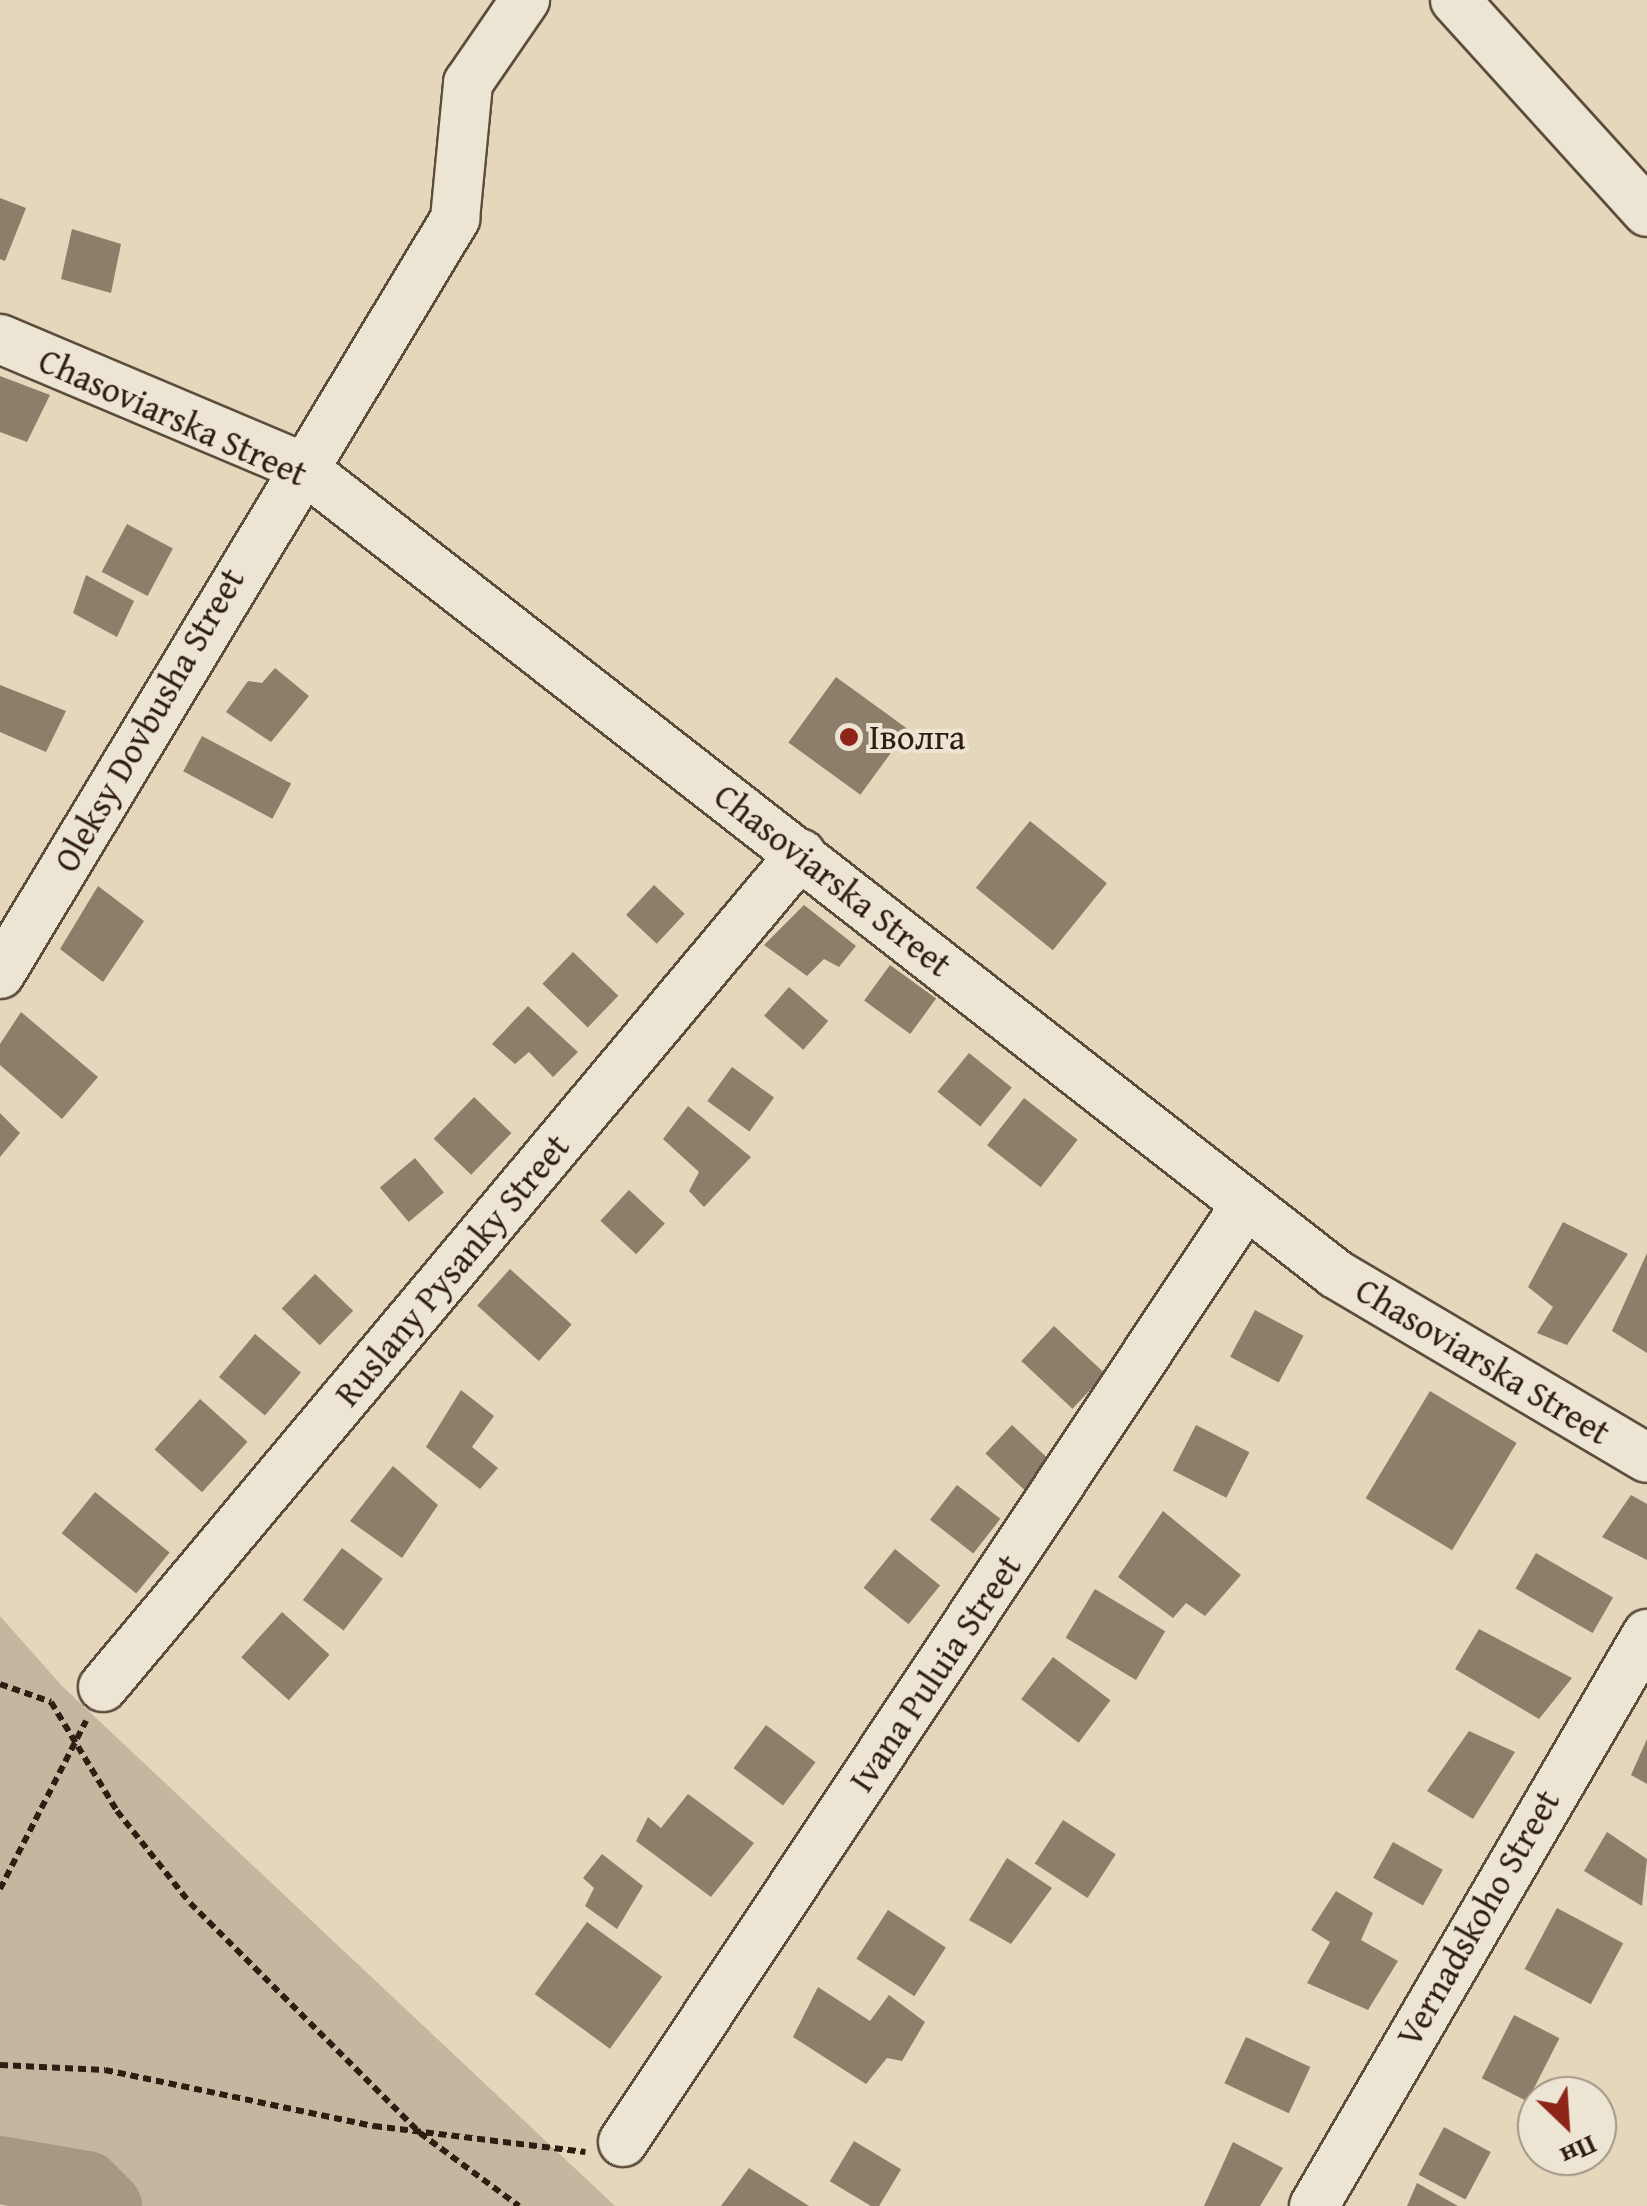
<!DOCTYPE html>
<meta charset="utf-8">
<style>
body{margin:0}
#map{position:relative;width:1647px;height:2206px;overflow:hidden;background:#e4d7bc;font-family:"Gentium Book Plus",serif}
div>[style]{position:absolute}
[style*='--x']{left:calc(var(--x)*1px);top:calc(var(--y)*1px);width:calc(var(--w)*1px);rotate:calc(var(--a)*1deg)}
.green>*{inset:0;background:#c5b79f}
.river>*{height:68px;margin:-34px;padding:0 34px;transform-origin:34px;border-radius:34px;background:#a69882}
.building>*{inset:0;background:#8d7e6a;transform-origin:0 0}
.path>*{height:6px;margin-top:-3px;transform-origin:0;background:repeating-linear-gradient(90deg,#2f1d12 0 8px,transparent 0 13px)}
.roads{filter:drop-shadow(2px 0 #5c4c3c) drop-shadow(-2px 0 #5c4c3c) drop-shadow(0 2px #5c4c3c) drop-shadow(0 -2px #5c4c3c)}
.minor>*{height:48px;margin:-24px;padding:0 24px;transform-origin:24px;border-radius:24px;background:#ede5d3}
.dots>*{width:28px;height:28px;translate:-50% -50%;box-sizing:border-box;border:5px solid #ede5d3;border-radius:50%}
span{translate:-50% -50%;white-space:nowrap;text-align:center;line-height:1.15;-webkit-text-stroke:8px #ede5d3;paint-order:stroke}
.street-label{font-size:35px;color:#2f1d12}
.poi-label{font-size:35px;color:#2f1d12}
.left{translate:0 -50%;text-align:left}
.north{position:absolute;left:1517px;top:2076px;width:100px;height:100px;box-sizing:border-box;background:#ede5d3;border:2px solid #a19586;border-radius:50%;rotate:155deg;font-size:28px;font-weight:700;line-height:40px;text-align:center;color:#2f1d12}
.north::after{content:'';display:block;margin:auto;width:35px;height:45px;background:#8f2418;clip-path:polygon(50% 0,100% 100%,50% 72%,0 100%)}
</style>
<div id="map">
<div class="green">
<i style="clip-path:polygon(0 1616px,62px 1686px,615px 2206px,108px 2206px,87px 2185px,0 2170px)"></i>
</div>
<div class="river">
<i style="--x:0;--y:2170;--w:88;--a:9.8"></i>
<i style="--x:87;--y:2185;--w:30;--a:45"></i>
</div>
<div class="building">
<i style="clip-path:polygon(0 198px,26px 208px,5px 261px,0 259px)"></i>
<i style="clip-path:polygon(72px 229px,121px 244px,111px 293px,61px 279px)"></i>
<i style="clip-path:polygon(0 376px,50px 395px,27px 442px,0 432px)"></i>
<i style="left:127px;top:524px;width:52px;height:54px;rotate:28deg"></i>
<i style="clip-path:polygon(86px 575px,134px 601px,117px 637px,73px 613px)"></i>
<i style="clip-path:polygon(275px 668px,309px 696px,271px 742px,226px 712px,248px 681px,262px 683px)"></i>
<i style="left:836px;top:677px;width:89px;height:81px;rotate:36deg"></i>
<i style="clip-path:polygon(0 685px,66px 711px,46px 752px,0 732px)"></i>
<i style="left:202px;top:736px;width:101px;height:40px;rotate:28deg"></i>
<i style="left:1030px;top:821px;width:99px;height:86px;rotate:39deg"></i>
<i style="left:654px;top:885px;width:42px;height:41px;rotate:43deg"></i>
<i style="clip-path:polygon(98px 886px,144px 921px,103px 982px,60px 949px)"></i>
<i style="clip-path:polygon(804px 905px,856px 946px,839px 967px,824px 959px,807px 976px,764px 945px)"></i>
<i style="left:573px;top:952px;width:63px;height:44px;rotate:44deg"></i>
<i style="left:890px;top:965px;width:57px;height:44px;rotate:36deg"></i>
<i style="left:789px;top:987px;width:52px;height:38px;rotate:41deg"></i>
<i style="clip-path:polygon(528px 1006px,578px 1052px,553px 1077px,529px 1052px,515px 1064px,492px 1044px)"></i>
<i style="clip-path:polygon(21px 1012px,98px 1077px,62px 1119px,0 1065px,0 1044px)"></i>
<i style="left:969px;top:1053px;width:55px;height:50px;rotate:39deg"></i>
<i style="left:732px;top:1067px;width:52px;height:42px;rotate:36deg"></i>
<i style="left:474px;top:1097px;width:52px;height:58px;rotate:44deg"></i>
<i style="left:1024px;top:1098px;width:68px;height:60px;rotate:38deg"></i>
<i style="clip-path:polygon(688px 1106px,751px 1157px,704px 1207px,689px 1191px,699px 1172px,663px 1139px)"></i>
<i style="clip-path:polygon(0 1113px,20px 1133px,0 1157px)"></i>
<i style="left:415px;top:1158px;width:45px;height:46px;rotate:50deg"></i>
<i style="left:629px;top:1190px;width:49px;height:42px;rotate:43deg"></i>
<i style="clip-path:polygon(1563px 1222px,1628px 1254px,1567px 1345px,1537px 1333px,1553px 1307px,1528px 1287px)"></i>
<i style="clip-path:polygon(1647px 1253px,1647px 1353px,1612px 1331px)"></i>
<i style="left:510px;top:1269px;width:83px;height:49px;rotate:42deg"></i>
<i style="left:315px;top:1274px;width:53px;height:48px;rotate:44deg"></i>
<i style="left:1255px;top:1310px;width:55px;height:53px;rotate:28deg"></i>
<i style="left:1054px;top:1326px;width:70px;height:48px;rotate:43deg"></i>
<i style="left:255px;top:1334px;width:60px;height:56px;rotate:40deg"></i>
<i style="clip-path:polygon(461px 1390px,494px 1416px,472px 1447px,498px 1468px,480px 1489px,426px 1447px)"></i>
<i style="left:1430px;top:1391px;width:101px;height:125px;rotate:31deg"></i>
<i style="left:200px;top:1399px;width:64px;height:68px;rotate:42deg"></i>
<i style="left:1012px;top:1425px;width:54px;height:39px;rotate:43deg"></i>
<i style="left:1196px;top:1425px;width:60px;height:51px;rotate:27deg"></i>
<i style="clip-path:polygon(393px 1466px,438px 1505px,402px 1558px,350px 1521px)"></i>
<i style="left:957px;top:1485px;width:55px;height:44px;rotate:38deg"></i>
<i style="left:95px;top:1492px;width:96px;height:53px;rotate:39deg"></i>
<i style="clip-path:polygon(1631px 1495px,1647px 1504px,1647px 1560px,1602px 1537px)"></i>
<i style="clip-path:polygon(1163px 1511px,1241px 1575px,1205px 1616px,1186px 1603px,1173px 1618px,1118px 1577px)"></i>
<i style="left:342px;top:1548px;width:51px;height:65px;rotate:37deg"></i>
<i style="left:895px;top:1549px;width:58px;height:50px;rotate:39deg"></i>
<i style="left:1536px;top:1553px;width:89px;height:41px;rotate:30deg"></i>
<i style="left:1095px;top:1589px;width:82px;height:57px;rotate:31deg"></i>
<i style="left:282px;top:1612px;width:64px;height:61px;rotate:42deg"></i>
<i style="clip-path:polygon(1479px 1629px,1572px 1678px,1539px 1719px,1455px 1669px)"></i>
<i style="left:1053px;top:1657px;width:72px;height:53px;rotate:37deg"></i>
<i style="left:766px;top:1725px;width:62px;height:54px;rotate:37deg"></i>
<i style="clip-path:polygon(1469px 1731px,1515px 1752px,1473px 1819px,1427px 1791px)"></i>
<i style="clip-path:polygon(1647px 1739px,1647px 1784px,1631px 1775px)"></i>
<i style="clip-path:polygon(688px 1794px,754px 1843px,711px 1897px,636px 1841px,648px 1817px,661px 1828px)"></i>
<i style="left:1063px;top:1820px;width:63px;height:52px;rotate:33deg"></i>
<i style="clip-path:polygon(1607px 1832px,1647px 1859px,1642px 1906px,1584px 1871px)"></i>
<i style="left:1393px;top:1842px;width:57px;height:41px;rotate:29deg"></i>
<i style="clip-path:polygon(602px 1854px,643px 1886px,617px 1929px,585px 1906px,594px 1888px,583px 1878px)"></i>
<i style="clip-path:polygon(1007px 1858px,1052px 1888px,1011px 1944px,969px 1920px)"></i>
<i style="clip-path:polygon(1336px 1891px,1373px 1913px,1361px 1940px,1398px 1961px,1368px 2010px,1307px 1983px,1330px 1942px,1311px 1930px)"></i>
<i style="left:1557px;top:1908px;width:75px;height:69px;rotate:28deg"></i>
<i style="left:888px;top:1910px;width:69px;height:58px;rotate:33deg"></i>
<i style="left:587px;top:1922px;width:93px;height:89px;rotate:36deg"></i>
<i style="clip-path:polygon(818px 1987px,870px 2021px,889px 1995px,925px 2022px,902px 2061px,887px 2058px,866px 2084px,793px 2037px)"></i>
<i style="left:1514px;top:2015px;width:51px;height:71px;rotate:27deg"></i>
<i style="left:1246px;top:2037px;width:71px;height:51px;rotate:25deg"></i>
<i style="left:1444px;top:2127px;width:53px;height:54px;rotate:28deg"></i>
<i style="left:854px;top:2141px;width:55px;height:47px;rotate:31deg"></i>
<i style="clip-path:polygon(1233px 2142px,1283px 2168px,1260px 2206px,1204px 2206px)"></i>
<i style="clip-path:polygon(749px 2168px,809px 2206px,721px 2206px)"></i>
<i style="clip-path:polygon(1417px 2183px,1458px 2206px,1407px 2206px)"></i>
</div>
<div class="path">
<i style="--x:0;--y:1684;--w:54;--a:19.4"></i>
<i style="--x:51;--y:1702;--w:127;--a:58.8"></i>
<i style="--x:117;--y:1811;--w:117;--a:51.6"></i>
<i style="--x:190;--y:1903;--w:325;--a:45"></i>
<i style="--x:420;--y:2133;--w:123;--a:36.4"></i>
<i style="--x:0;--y:1889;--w:189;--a:-62.9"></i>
<i style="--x:0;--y:2065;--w:105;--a:2.7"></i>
<i style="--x:105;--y:2070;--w:275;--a:11.8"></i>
<i style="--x:374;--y:2126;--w:213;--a:7"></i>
</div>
<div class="roads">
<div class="minor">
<i style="--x:1455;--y:0;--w:286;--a:47.8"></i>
<i style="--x:0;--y:339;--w:324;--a:22.9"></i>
<i style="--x:299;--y:465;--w:1315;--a:37.96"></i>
<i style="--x:1336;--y:1274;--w:361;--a:30.6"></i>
<i style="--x:0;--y:974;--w:882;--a:-58.92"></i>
<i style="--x:455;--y:219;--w:137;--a:-84.5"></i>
<i style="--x:468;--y:83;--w:101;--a:-55.5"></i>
<i style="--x:103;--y:1687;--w:1087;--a:-50.04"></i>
<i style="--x:623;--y:2142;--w:1126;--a:-56.41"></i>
<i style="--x:1314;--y:2206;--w:662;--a:-59.79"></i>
</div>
</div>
<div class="dots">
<i style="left:849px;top:737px;background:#8f2418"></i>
</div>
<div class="street-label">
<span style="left:173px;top:417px;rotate:24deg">Chasoviarska Street</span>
<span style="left:149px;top:720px;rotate:-60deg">Oleksy Dovbusha Street</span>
<span style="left:833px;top:880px;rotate:38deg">Chasoviarska Street</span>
<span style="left:452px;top:1270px;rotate:-50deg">Ruslany Pysanky Street</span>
<span style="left:1483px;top:1361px;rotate:31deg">Chasoviarska Street</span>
<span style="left:935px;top:1673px;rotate:-56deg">Ivana Puluia Street</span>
<span style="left:1478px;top:1918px;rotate:-60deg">Vernadskoho Street</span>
</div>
<div class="poi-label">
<span class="left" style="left:869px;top:737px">Іволга</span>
</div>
<div class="north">Пн</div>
</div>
